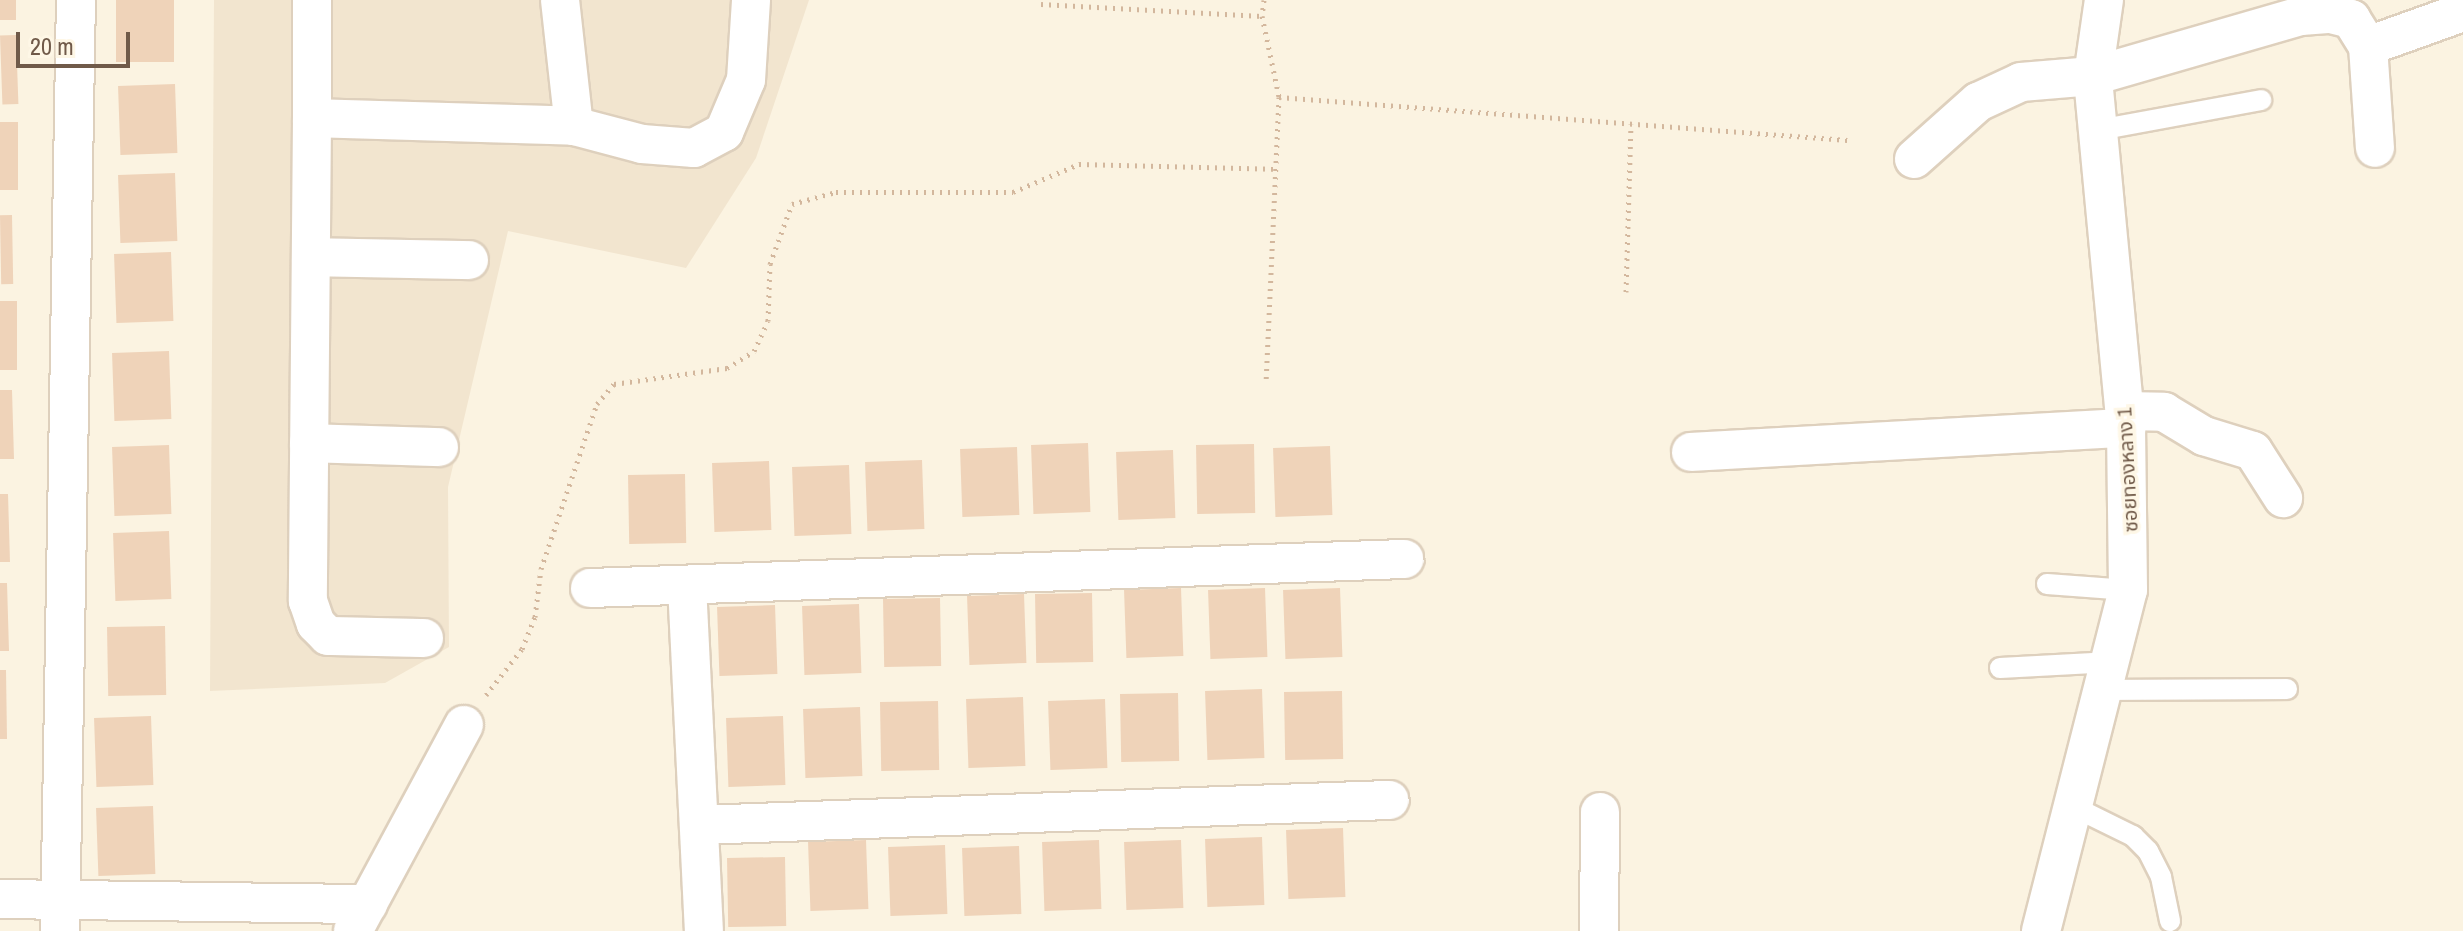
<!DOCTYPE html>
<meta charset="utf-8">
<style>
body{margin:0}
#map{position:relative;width:2463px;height:931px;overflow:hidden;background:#fbf3e1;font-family:"Archivo Narrow","Noto Sans Thai",sans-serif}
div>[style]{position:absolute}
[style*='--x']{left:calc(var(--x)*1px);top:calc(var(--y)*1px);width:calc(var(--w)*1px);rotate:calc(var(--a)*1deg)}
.residential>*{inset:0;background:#f2e5cf}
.building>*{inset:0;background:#efd3b9;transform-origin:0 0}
.path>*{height:5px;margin-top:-2.5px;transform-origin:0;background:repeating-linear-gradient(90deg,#d3b79d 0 2px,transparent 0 8px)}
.roads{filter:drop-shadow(2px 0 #ded0bd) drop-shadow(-2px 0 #ded0bd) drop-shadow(0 2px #ded0bd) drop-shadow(0 -2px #ded0bd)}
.service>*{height:20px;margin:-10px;padding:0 10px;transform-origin:10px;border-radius:10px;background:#fff}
.minor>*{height:38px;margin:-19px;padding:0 19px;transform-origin:19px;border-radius:19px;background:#fff}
span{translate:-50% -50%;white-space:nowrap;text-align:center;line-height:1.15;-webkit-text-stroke:7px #fef7e6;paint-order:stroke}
.street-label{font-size:20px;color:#705a49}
.scale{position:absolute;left:16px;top:32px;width:114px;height:36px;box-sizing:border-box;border:4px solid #705a49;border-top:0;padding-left:10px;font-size:24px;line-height:28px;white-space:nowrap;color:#705a49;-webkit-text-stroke:6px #fef7e6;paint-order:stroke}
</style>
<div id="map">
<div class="residential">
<i style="clip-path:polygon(214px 0,809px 0,756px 158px,686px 268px,508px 231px,448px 487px,449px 647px,385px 683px,210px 691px)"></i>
</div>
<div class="building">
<i style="left:0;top:0;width:16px;height:20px"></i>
<i style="left:116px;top:0;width:58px;height:62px"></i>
<i style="left:16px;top:35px;width:69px;height:16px;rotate:88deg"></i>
<i style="left:175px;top:84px;width:69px;height:57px;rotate:88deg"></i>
<i style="left:0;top:122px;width:18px;height:68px"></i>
<i style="left:175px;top:173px;width:68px;height:57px;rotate:88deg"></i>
<i style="left:12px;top:215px;width:69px;height:12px;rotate:89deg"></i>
<i style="left:171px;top:252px;width:69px;height:57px;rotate:88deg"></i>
<i style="left:0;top:301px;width:17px;height:69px"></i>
<i style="left:169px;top:351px;width:68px;height:57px;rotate:88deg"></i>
<i style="clip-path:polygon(0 390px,12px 390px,14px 459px,0 459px)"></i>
<i style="left:1088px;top:443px;width:69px;height:57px;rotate:88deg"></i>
<i style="left:1254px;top:444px;width:69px;height:58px;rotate:89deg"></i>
<i style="left:169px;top:445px;width:69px;height:57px;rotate:88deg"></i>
<i style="left:1330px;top:446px;width:69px;height:57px;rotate:88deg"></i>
<i style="left:1017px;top:447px;width:68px;height:57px;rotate:88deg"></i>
<i style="left:1173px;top:450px;width:68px;height:57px;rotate:88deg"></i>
<i style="left:922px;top:460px;width:69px;height:57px;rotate:88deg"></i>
<i style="left:769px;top:461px;width:69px;height:57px;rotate:88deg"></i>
<i style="left:849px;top:465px;width:69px;height:57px;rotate:88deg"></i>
<i style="left:685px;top:474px;width:69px;height:57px;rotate:89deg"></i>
<i style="clip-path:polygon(0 494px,8px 494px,10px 562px,0 562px)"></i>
<i style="left:169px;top:531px;width:68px;height:56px;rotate:88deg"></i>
<i style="clip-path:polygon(0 583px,7px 583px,9px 651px,0 651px)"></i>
<i style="left:1181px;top:588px;width:68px;height:57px;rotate:88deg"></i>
<i style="left:1265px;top:588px;width:69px;height:57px;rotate:88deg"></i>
<i style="left:1340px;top:588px;width:69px;height:57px;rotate:88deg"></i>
<i style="left:1092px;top:593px;width:69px;height:57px;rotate:89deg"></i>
<i style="left:1024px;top:594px;width:69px;height:57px;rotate:88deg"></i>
<i style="left:940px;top:598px;width:68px;height:57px;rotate:89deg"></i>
<i style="left:859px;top:604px;width:69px;height:57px;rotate:88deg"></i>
<i style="left:775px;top:605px;width:69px;height:58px;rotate:88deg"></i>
<i style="left:165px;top:626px;width:69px;height:58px;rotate:89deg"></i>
<i style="clip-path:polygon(0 670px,6px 670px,7px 739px,0 739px)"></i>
<i style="left:1262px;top:689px;width:69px;height:57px;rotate:88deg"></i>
<i style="left:1342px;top:691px;width:68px;height:58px;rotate:89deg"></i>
<i style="left:1178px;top:693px;width:68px;height:58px;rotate:89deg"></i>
<i style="left:1023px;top:697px;width:69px;height:57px;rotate:88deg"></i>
<i style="left:1105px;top:699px;width:69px;height:57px;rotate:88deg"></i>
<i style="left:938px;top:701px;width:69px;height:58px;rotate:89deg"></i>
<i style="left:860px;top:707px;width:69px;height:57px;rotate:88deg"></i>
<i style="left:151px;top:716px;width:69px;height:57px;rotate:88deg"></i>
<i style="left:783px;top:716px;width:69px;height:57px;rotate:88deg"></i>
<i style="left:153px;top:806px;width:68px;height:57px;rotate:88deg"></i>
<i style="left:1343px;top:828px;width:69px;height:57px;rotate:88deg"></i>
<i style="left:1262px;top:837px;width:68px;height:57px;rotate:88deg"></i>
<i style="left:866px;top:840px;width:69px;height:58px;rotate:88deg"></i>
<i style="left:1099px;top:840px;width:69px;height:57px;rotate:88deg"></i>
<i style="left:1181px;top:840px;width:68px;height:57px;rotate:88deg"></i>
<i style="left:945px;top:845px;width:69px;height:57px;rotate:88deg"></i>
<i style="left:1019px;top:846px;width:68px;height:57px;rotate:88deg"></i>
<i style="left:785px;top:857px;width:69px;height:58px;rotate:89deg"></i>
</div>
<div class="path">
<i style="--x:1264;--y:0;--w:16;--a:97"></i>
<i style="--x:1262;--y:16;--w:83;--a:78.1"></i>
<i style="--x:1279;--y:97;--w:285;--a:92.6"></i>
<i style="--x:1041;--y:4;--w:221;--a:3.1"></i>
<i style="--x:1279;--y:97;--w:570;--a:4.33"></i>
<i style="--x:1626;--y:292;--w:168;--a:-88.3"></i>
<i style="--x:486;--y:695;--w:58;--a:-52"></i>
<i style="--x:522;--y:649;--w:35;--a:-68"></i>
<i style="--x:535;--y:617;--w:48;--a:-82.9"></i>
<i style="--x:541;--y:569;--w:174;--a:-71.3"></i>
<i style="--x:597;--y:404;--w:26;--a:-50"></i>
<i style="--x:614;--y:384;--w:114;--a:-8.1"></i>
<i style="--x:727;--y:368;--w:32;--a:-32"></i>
<i style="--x:754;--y:351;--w:33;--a:-65"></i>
<i style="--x:768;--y:321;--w:57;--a:-88"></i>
<i style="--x:770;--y:264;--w:64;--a:-69.9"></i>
<i style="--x:792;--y:204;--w:46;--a:-15.3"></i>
<i style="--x:836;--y:192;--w:177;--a:0"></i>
<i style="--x:1013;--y:192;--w:72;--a:-23"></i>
<i style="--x:1079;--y:164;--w:198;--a:1.4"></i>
</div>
<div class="roads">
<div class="service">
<i style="--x:2098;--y:130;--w:166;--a:-10.4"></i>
<i style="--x:2047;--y:584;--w:81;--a:4.2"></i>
<i style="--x:2000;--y:668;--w:112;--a:-3.1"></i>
<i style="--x:2105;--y:690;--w:182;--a:-0.3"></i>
<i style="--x:2074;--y:807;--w:66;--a:26.2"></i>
<i style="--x:2133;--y:836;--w:21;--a:45"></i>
<i style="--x:2148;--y:851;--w:29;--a:63"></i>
<i style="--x:2161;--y:877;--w:45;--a:78.4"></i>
</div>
<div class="minor">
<i style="--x:312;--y:0;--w:118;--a:90"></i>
<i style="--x:312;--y:118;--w:262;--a:1.7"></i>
<i style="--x:560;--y:0;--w:127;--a:83.7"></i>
<i style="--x:574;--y:126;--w:70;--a:14.8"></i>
<i style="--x:642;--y:144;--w:52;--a:4.4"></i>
<i style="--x:694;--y:148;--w:34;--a:-28"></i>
<i style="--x:724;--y:132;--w:56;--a:-67.1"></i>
<i style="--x:746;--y:80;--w:80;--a:-86.4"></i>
<i style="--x:2368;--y:46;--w:101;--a:-19.7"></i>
<i style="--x:312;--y:118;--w:483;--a:90.5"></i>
<i style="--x:308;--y:601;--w:24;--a:71"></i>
<i style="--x:316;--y:624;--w:17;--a:45"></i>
<i style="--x:328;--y:636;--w:96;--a:1.2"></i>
<i style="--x:1914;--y:159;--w:86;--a:-41.7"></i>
<i style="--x:1978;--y:102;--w:47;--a:-24.9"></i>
<i style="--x:2021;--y:82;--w:72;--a:-4.8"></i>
<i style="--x:2093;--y:76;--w:216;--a:-16.1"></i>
<i style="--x:2301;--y:16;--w:30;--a:-4"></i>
<i style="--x:2331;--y:14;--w:21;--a:14"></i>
<i style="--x:2351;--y:19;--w:32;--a:58"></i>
<i style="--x:2368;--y:46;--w:102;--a:86.1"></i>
<i style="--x:311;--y:257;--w:158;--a:1.1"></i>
<i style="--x:2125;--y:411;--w:39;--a:1"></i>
<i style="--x:2164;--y:412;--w:47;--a:31"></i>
<i style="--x:2204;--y:436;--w:51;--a:17"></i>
<i style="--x:2253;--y:451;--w:56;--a:57.4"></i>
<i style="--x:309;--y:443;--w:130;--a:1.8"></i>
<i style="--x:1691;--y:452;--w:436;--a:-3.2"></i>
<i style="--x:687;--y:585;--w:346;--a:87.2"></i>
<i style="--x:590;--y:588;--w:815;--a:-2.04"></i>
<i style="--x:700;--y:825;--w:690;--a:-2.08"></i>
<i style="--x:0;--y:899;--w:368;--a:0.8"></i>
<i style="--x:60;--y:931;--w:931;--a:-89.02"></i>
<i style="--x:353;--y:931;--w:234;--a:-61.7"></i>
<i style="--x:1599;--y:931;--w:119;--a:-89.5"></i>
<i style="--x:2041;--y:931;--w:352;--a:-75.7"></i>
<i style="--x:2128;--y:590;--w:162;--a:-90.7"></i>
<i style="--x:2126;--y:428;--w:354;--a:-95.4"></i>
<i style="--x:2093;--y:76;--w:77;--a:-81.8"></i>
</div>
</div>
<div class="street-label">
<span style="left:2127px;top:470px;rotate:-93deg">ซอยทองหลาง 1</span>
</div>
<div class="scale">20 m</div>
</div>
